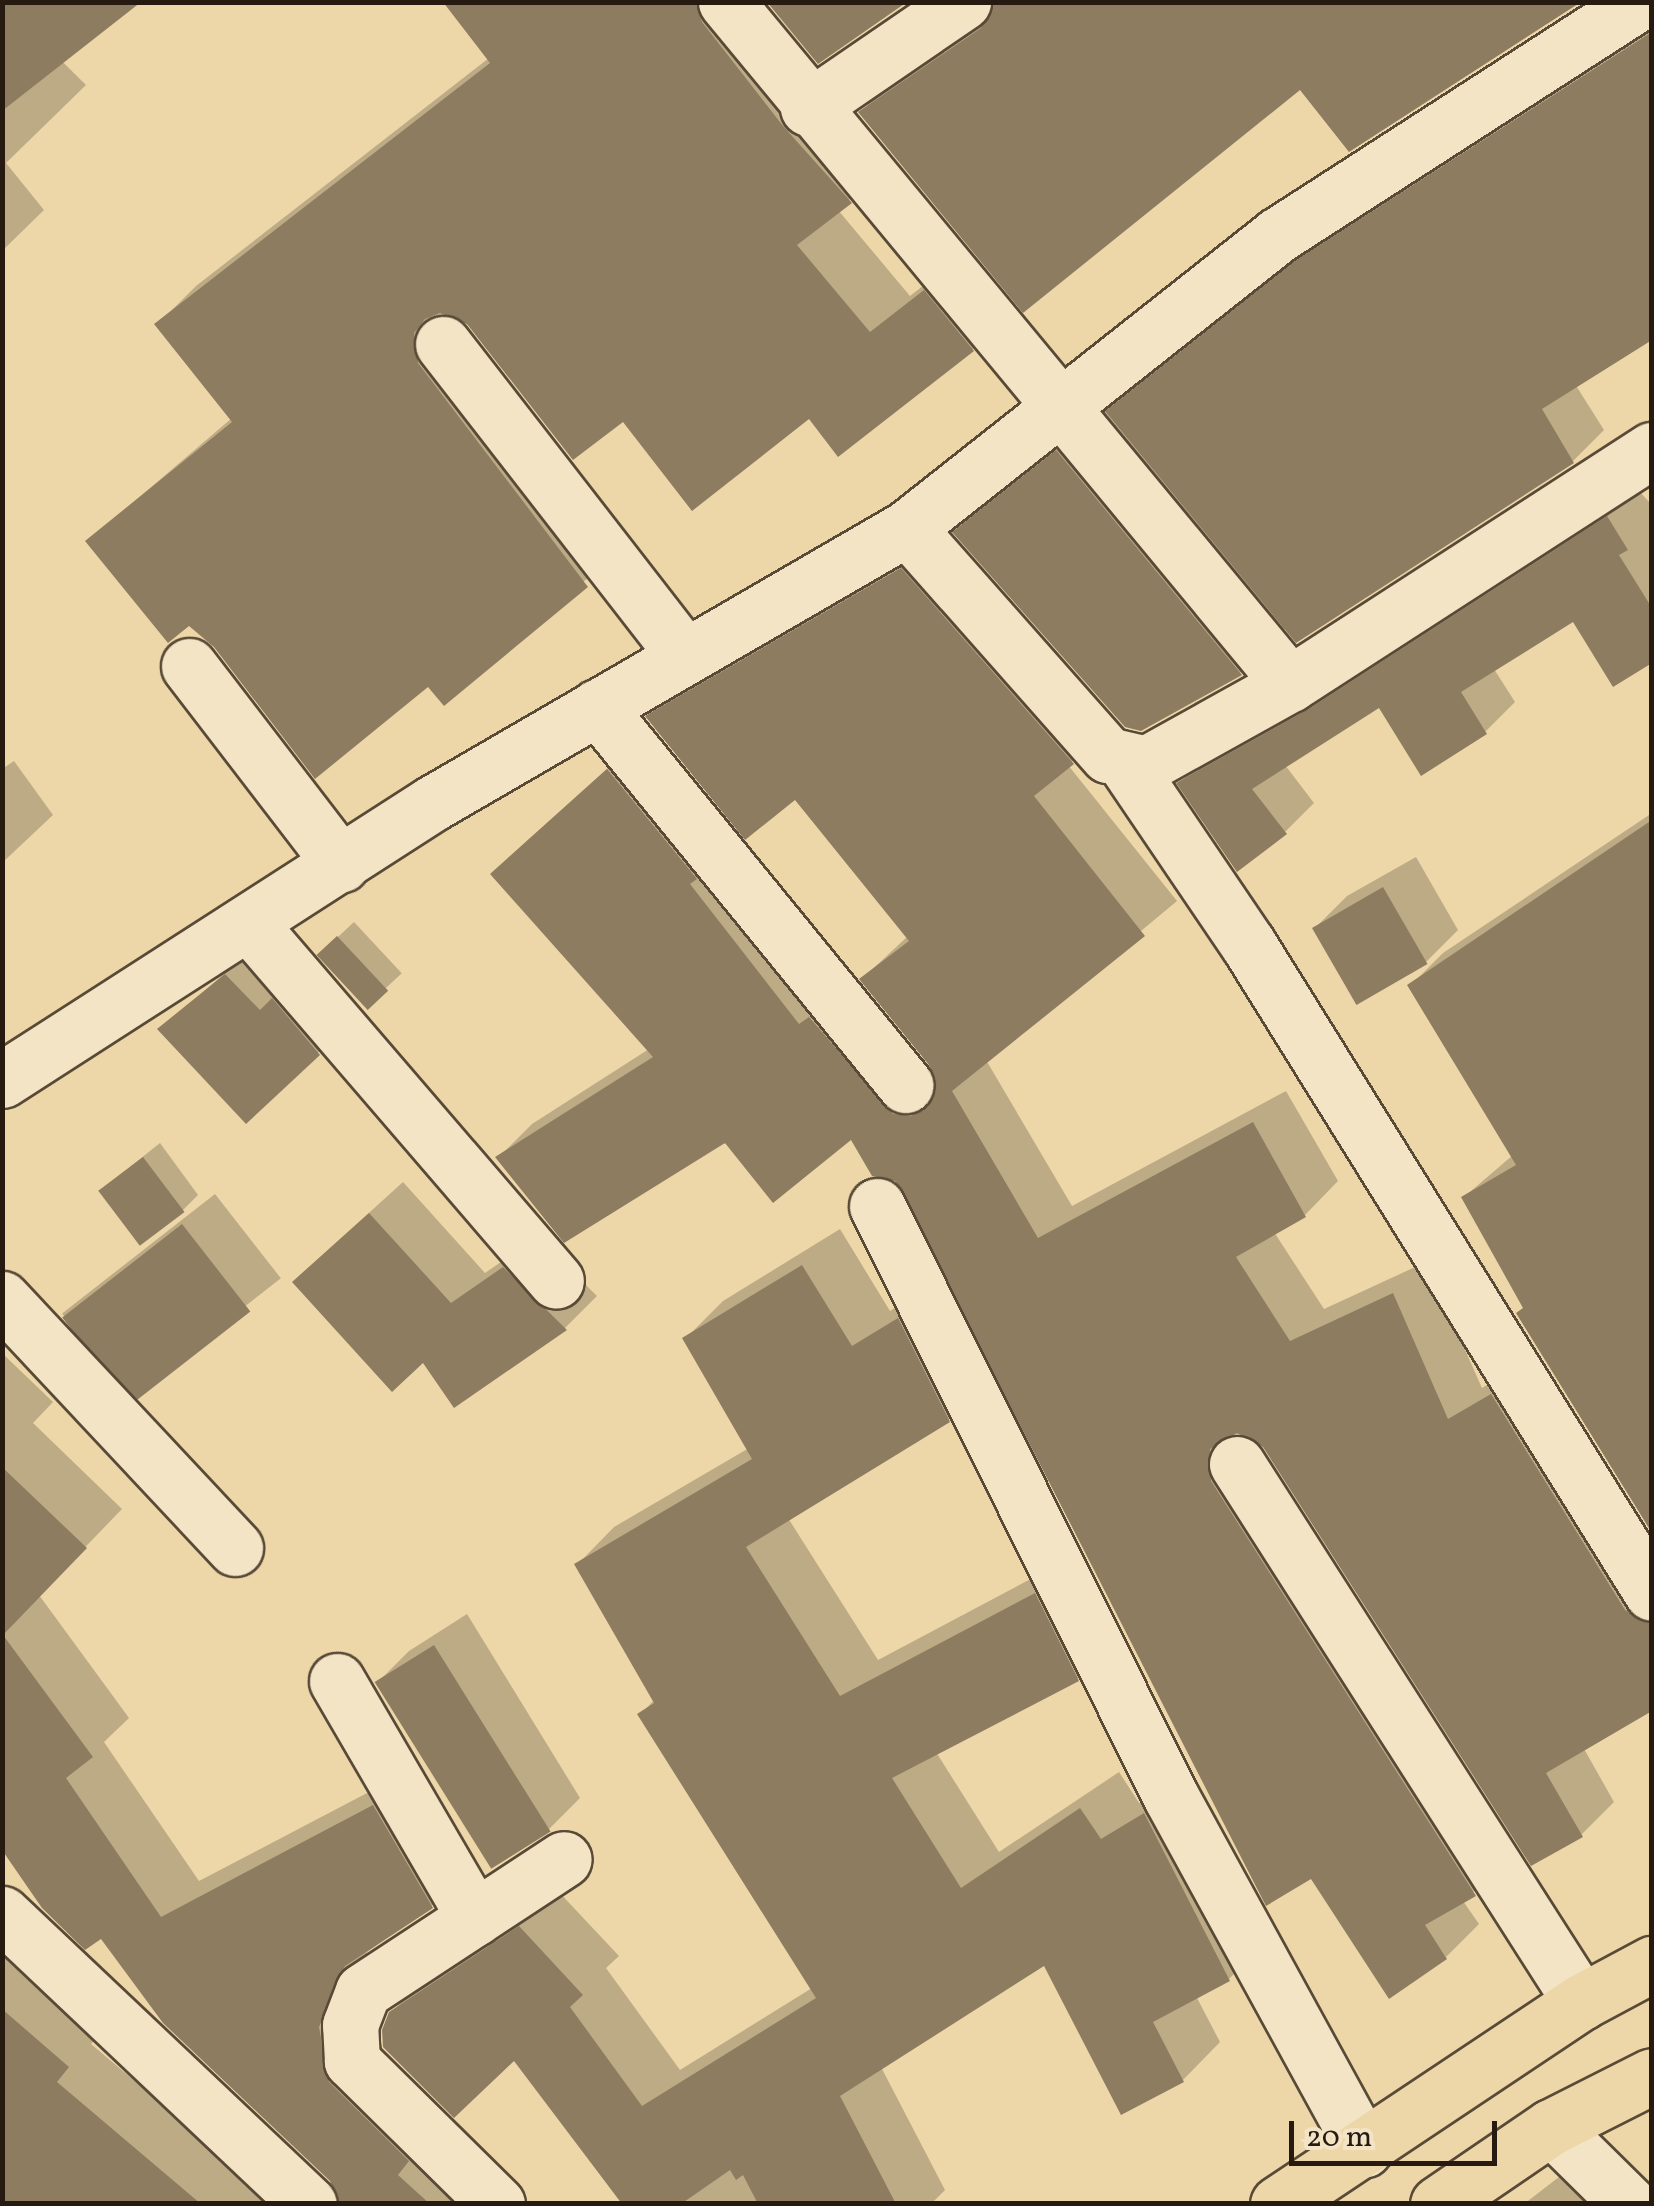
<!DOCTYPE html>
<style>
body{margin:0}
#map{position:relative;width:1654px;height:2206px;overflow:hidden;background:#edd6a8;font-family:Vollkorn,serif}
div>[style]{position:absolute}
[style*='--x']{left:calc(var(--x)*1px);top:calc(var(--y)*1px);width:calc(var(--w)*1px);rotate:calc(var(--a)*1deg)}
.shadow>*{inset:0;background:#0003;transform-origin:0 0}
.building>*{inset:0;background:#8e7c60;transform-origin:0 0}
.roads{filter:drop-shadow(2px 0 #584a37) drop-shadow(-2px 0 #584a37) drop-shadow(0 2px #584a37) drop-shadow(0 -2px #584a37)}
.minor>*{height:55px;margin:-27.5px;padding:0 27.5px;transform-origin:27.5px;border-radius:27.5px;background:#f3e4c6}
.major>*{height:55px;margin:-27.5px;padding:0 27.5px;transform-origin:27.5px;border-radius:27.5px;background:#edd6a8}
span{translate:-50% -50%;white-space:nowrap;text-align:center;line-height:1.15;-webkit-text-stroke:10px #f3e4c6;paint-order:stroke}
.frame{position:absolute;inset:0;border:5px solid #271b11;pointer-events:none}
.scale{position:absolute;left:1289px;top:2121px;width:208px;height:45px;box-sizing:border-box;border:5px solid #271b11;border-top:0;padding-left:12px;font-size:30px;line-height:35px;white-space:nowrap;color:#271b11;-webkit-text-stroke:8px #f3e4c6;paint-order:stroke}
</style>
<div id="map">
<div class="shadow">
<i style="clip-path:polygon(2px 2px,86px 85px,6px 163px,44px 210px,2px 251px)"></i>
<i style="clip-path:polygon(446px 2px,758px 2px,888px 163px,838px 210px,910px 296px,964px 254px,1011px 311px,973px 349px,809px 416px,624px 418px,455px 317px,625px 546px,444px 702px,429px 683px,216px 645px,88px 541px,232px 418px,157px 325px,196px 286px,489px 58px)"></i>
<i style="clip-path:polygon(994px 11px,1301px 86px,861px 112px,892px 81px)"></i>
<i style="clip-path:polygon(1652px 23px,1652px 333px,1575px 384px,1604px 430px,1573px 461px,1297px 639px,1287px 627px,1240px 673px,1141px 728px,956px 532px,1002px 486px,1103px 406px,1108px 412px,1330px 230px)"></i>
<i style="clip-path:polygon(1637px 489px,1652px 505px,1652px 660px,1573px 619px,1494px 669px,1515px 702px,1485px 732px,1380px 705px,1285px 765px,1314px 803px,1285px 832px,1180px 783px,1209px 754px)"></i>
<i style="clip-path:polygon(935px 536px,1106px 729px,1068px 765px,1177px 901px,986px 1060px,1072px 1206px,1286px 1091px,1338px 1181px,1305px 1215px,1274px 1232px,1324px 1309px,1426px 1262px,1482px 1388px,1525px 1362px,1652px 1558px,1652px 1704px,1583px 1747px,1614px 1802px,1581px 1835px,1265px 1445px,1243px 1433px,1243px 1447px,1508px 1861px,1463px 1901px,1479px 1924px,1446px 1957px,907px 1191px,851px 1136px,499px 1157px,532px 1124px,649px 1049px,527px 841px,641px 738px,934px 1082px,932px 1064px,862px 979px,908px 936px,796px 796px,648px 716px,681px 684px)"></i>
<i style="clip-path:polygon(14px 761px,53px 815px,2px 863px,2px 769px)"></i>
<i style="clip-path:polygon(1652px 813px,1652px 1528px,1464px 1197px,1513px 1155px,1410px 986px,1443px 953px)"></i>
<i style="clip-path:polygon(1416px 857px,1458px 930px,1426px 962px,1315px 928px,1347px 896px)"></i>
<i style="left:354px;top:922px;width:70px;height:47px;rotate:47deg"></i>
<i style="clip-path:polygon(259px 943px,351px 1021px,247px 1121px,161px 1029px)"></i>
<i style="clip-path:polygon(160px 1143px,198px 1195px,182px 1211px,101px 1190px)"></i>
<i style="clip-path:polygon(403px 1182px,485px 1273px,537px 1237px,597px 1296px,565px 1328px,424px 1359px,328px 1250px)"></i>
<i style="left:215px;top:1194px;width:107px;height:194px;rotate:52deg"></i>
<i style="clip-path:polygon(840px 1229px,890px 1311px,936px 1282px,986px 1382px,948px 1420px,788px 1518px,878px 1660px,1072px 1557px,1115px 1642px,1077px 1679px,936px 1752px,999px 1852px,1119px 1772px,1139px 1803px,1182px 1778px,1266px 1941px,1229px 1979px,1196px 1996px,1220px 2042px,1183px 2080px,1045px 1963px,881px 2067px,945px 2190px,931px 2204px,625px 2204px,514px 2057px,391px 2013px,429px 1974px,557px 1890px,619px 1956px,606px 1968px,680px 2070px,812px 1988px,640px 1715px,654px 1700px,577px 1565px,614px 1527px,749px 1448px,686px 1338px,723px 1301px)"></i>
<i style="clip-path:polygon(2px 1353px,53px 1402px,33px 1423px,122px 1509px,39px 1595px,129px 1718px,104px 1742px,199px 1881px,411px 1770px,469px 1868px,431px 1906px,367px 1952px,355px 1987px,358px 2026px,510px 2204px,340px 2204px,333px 2181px,2px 1823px)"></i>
<i style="clip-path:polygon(467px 1614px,580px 1798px,548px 1830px,377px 1683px,409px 1651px)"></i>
<i style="clip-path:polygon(2px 1937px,104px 2029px,91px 2044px,280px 2204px,36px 2204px,2px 2175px)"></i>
<i style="clip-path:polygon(1590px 2153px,1628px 2204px,1524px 2204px)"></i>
</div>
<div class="building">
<i style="clip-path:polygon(2px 2px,141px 2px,2px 111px)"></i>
<i style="clip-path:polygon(443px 2px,696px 2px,702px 22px,783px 126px,852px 203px,797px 245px,870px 332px,924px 290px,974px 351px,838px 457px,809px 419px,692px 511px,623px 422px,573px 460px,467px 324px,440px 313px,425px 319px,414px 333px,418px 363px,588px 587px,444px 706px,428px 687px,315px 779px,214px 647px,189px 626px,168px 643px,85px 541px,232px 422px,154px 324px,490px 63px)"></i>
<i style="clip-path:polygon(767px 2px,907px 2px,818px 64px)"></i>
<i style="clip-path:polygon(994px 2px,1581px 2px,1349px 152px,1300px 90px,1023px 313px,858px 112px,981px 28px)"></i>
<i style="clip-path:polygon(1652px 32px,1652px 340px,1542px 409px,1574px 463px,1296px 643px,1105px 411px,1296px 260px)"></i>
<i style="clip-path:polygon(1056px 450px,1242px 675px,1141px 731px,1125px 727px,952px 532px)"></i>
<i style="clip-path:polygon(1607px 516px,1628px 550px,1619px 555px,1652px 608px,1652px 663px,1613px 687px,1573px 622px,1461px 692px,1487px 734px,1421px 776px,1379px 708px,1252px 789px,1287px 834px,1237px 872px,1176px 783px,1307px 710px)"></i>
<i style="clip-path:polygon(901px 568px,1074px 764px,1034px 796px,1145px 936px,952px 1091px,1038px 1238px,1253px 1122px,1306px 1217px,1236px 1257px,1290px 1341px,1393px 1293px,1448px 1419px,1491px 1394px,1625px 1610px,1652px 1624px,1652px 1711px,1546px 1773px,1583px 1837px,1531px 1866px,1263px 1447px,1237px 1433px,1210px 1449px,1211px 1481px,1476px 1896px,1425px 1925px,1447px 1959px,1389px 1999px,1311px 1879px,1266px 1906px,895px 1181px,872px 1176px,851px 1140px,773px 1203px,725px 1143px,564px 1243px,495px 1157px,653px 1057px,490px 874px,607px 769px,697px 879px,690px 884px,799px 1024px,809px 1017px,893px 1114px,911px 1116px,934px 1097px,929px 1065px,859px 979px,909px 941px,795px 800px,745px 840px,645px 716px)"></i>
<i style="clip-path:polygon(1652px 820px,1652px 1533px,1516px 1313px,1523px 1308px,1461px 1197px,1516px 1165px,1407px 985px)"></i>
<i style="left:1383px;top:887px;width:89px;height:82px;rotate:60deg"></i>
<i style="left:337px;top:936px;width:75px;height:28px;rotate:47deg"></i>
<i style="clip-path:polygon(225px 974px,260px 1010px,272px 998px,320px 1055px,246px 1124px,157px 1029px)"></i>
<i style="left:143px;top:1157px;width:69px;height:56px;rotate:53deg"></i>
<i style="clip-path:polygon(369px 1213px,451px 1303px,503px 1267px,567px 1330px,454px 1408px,423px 1363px,392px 1392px,292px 1282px)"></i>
<i style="left:182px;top:1224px;width:111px;height:152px;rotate:52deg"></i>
<i style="clip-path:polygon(802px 1265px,852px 1346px,898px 1318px,950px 1422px,746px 1547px,840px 1696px,1035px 1593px,1079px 1681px,892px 1778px,961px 1888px,1080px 1808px,1101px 1839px,1144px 1813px,1230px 1981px,1153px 2022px,1184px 2082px,1121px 2115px,1044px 1966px,840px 2096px,896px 2204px,758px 2204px,743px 2175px,736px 2180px,730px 2170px,681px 2204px,622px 2204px,514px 2061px,454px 2118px,383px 2047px,382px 2030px,389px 2012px,519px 1926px,583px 1995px,570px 2007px,642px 2106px,816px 1998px,637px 1714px,654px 1703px,574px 1564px,752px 1459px,682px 1338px)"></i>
<i style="clip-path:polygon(2px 1467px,87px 1548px,3px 1635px,93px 1757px,66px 1778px,161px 1917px,373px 1805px,433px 1908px,345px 1966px,319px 2027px,329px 2082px,409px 2161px,398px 2175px,430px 2204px,339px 2204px,330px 2181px,163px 2023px,101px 1939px,85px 1950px,42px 1908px,2px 1850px)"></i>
<i style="left:434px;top:1645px;width:220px;height:70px;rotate:58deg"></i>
<i style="clip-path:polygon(2px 2009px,69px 2067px,57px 2082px,201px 2204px,2px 2204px)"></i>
</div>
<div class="roads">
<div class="minor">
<i style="--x:726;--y:2;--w:885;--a:50.41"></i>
<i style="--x:808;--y:108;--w:188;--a:-34.4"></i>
<i style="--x:443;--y:344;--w:393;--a:52.2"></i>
<i style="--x:907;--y:528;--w:303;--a:48.5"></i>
<i style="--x:1108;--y:755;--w:39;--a:13"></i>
<i style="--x:1146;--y:764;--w:165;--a:-29.1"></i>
<i style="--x:1290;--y:684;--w:431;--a:-32.9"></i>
<i style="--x:189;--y:666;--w:250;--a:52.5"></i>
<i style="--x:597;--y:707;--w:488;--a:50.8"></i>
<i style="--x:1126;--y:764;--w:217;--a:55.9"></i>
<i style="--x:1248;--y:944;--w:764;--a:58.1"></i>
<i style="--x:250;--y:925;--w:469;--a:49.3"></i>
<i style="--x:2;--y:1080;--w:512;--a:-32.73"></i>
<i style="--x:433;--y:803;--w:548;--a:-30.12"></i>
<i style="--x:907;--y:528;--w:473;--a:-38.3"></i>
<i style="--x:1278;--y:235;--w:431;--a:-32.8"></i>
<i style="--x:877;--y:1206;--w:660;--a:63.55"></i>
<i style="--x:1171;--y:1797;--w:402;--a:61.3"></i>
<i style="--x:2;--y:1299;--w:341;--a:46.9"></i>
<i style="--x:1237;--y:1464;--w:639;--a:57.4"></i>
<i style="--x:337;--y:1681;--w:274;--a:59.8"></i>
<i style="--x:2;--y:1914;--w:422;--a:43.4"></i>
<i style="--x:1551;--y:2127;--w:110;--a:44.6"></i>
<i style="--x:497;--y:2204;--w:204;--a:-135.4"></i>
<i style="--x:352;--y:2061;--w:36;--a:-93"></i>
<i style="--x:350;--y:2025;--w:36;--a:-69"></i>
<i style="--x:363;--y:1991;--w:240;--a:-33.3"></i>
</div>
<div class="major">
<i style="--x:1278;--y:2204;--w:364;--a:-33.7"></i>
<i style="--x:1581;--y:2002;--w:81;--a:-28.2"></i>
<i style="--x:1438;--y:2204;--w:137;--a:-34.3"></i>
<i style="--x:1551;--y:2127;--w:113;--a:-26.8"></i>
</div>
</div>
<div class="frame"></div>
<div class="scale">20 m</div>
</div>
